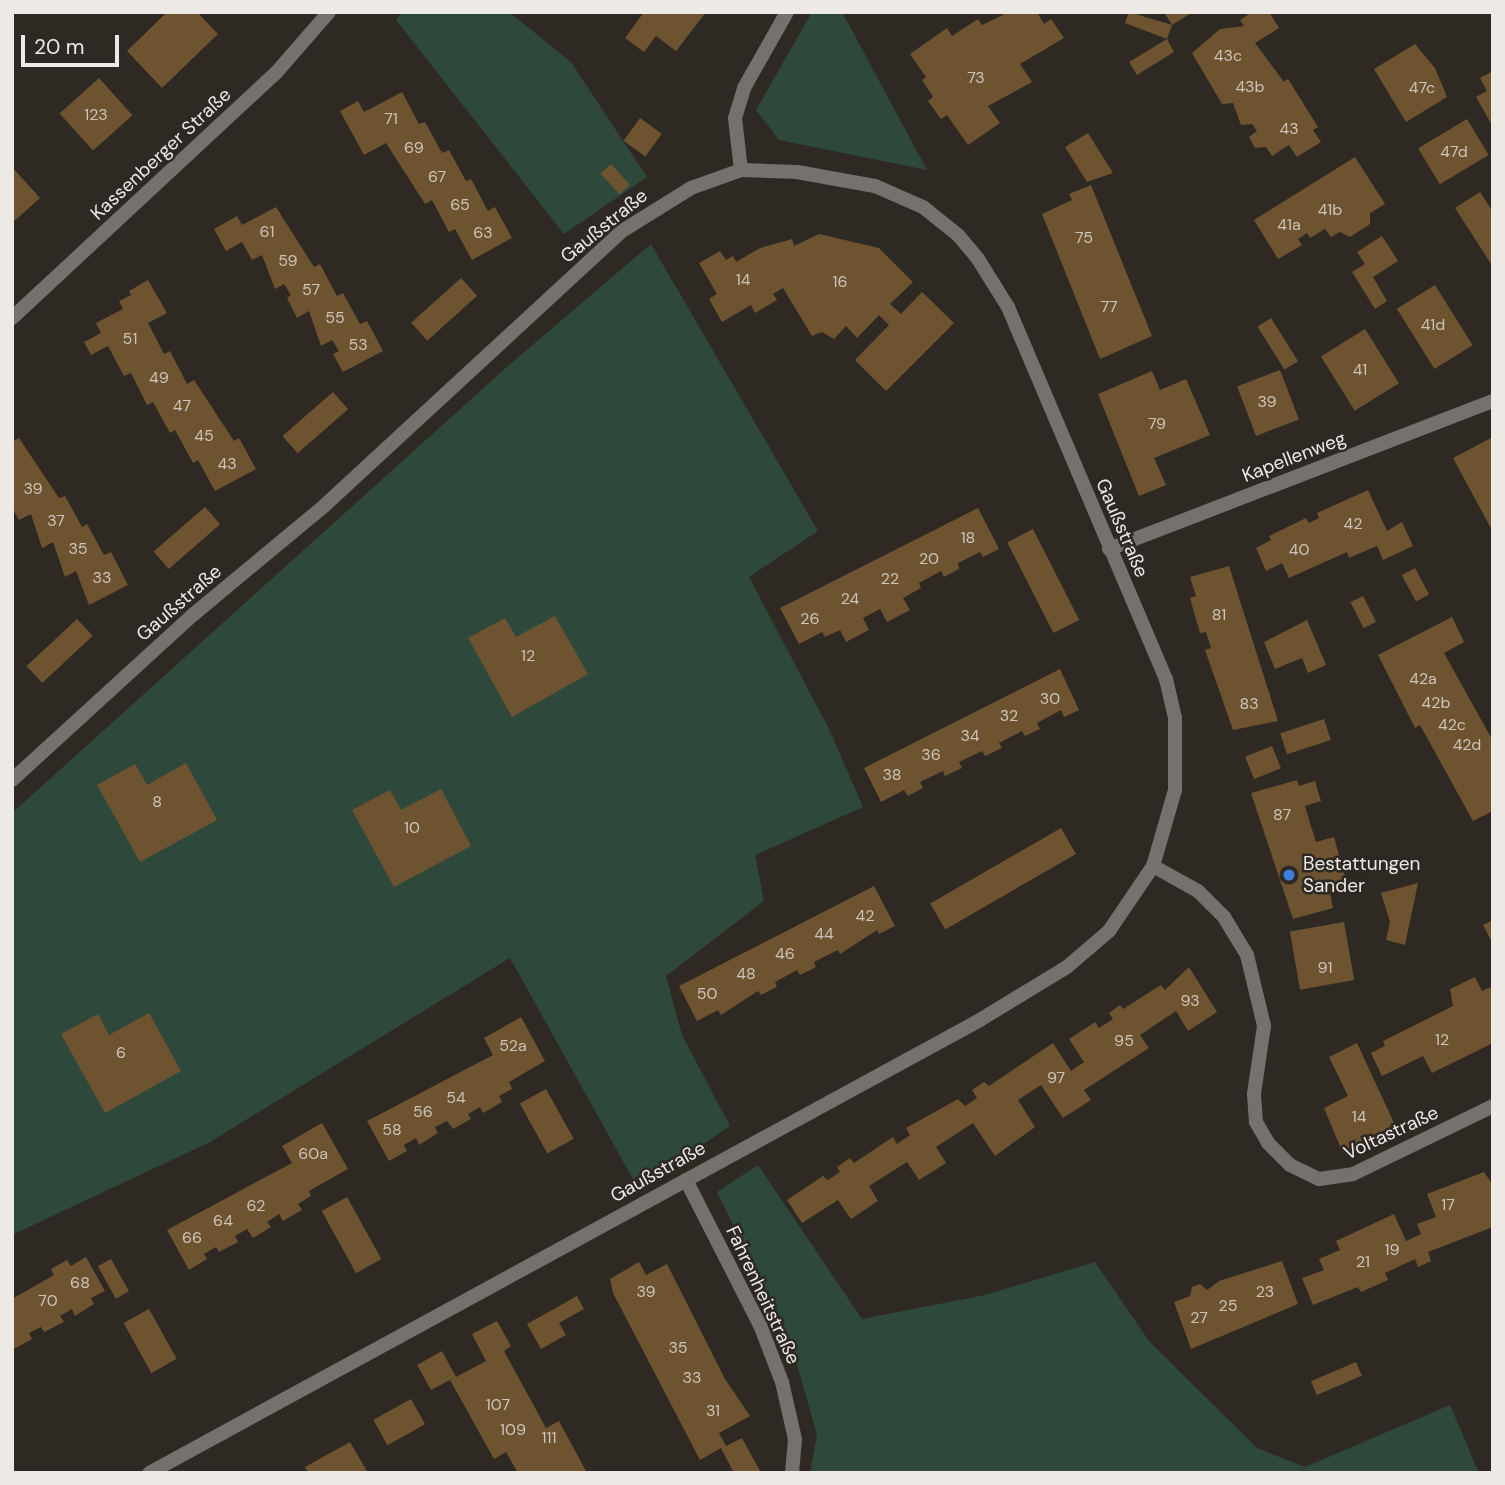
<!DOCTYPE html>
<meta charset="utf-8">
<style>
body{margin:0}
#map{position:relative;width:1505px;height:1485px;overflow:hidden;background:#2e2922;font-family:"DM Sans",sans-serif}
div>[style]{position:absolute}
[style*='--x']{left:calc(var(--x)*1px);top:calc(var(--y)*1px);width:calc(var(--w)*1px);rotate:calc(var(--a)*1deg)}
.green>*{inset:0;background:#2f483c}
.building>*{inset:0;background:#6e5331;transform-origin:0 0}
.minor>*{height:14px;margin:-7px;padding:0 7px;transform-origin:7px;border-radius:7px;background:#74716e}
.tertiary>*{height:14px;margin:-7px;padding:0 7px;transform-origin:7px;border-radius:7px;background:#74716e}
.dots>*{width:19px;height:19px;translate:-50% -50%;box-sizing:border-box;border:4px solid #2e2922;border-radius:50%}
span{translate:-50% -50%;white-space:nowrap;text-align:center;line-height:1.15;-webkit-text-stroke:5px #2e2922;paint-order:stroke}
.number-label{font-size:16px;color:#cdc4b9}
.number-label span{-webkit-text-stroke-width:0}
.street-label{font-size:19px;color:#edeae6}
.poi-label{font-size:19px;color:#edeae6}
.left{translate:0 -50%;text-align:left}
.frame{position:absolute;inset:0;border:14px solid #edeae6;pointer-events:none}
.scale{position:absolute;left:21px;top:35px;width:98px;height:32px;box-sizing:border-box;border:4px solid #edeae6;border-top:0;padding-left:9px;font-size:21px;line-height:24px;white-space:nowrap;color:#edeae6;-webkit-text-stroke:5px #2e2922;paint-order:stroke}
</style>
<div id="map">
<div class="green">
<i style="clip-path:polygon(402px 12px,509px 12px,571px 62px,647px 177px,564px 234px,396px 20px)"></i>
<i style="clip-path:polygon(812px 12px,842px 12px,927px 170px,779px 140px,756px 110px)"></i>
<i style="clip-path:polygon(651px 244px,818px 531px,749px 577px,829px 729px,863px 807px,755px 855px,764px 901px,666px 976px,682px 1035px,730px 1126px,677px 1162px,634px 1181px,510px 958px,210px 1142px,12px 1235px,12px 813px,509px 365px)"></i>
<i style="clip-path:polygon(758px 1165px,862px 1319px,985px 1295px,1095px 1262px,1149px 1341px,1257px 1448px,1305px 1467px,1450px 1405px,1479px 1473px,810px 1473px,817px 1435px,790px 1340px,717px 1192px)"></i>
</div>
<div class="building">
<i style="clip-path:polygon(167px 12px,197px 12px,218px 34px,162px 88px,127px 51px)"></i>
<i style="clip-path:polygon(644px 12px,706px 12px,676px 51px,656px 36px,644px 52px,625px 38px)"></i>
<i style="clip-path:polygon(1009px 12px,1037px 12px,1044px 24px,1051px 19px,1064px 38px,1020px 64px,1032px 82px,988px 106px,1000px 123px,968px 145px,947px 115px,941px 119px,928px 101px,933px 97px,922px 80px,926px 77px,910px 54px,947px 28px,952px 36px,978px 19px,982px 25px)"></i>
<i style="clip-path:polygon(1129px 12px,1172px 25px,1167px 39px,1174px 52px,1137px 75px,1129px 62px,1167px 39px,1125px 23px)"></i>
<i style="clip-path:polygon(1164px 12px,1193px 12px,1172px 25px)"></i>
<i style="clip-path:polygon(1252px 12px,1269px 12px,1279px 28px,1255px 43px,1284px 82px,1288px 79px,1318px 127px,1313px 130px,1321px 142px,1297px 157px,1289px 145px,1272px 156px,1266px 147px,1255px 148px,1249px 137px,1257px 131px,1252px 124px,1241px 125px,1233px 103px,1222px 104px,1192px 53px,1220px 29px,1244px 26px,1240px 20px)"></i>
<i style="clip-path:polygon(1415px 44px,1435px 68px,1447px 97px,1406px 122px,1374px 69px)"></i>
<i style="clip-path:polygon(1493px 71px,1493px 127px,1476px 97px,1487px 91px,1480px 78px)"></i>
<i style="left:99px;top:78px;width:50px;height:53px;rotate:48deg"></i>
<i style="clip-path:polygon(402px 92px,419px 124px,425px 122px,442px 153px,449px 150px,466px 181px,471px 179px,488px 211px,495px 207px,512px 238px,472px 260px,455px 229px,449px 232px,432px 200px,425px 204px,386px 143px,364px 155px,340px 111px,358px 101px,364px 112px)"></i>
<i style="left:640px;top:118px;width:27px;height:28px;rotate:36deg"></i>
<i style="left:1467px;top:119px;width:42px;height:57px;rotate:59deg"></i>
<i style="clip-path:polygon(1088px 133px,1113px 173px,1087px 182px,1065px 147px)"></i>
<i style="clip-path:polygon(1355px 157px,1385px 204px,1370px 213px,1370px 224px,1350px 237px,1340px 232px,1331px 237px,1325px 229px,1310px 238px,1307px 233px,1298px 239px,1302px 245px,1278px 259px,1254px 220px)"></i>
<i style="left:611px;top:164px;width:28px;height:14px;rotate:48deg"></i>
<i style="clip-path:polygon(12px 167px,40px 198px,12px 223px)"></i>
<i style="clip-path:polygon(1091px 185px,1152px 336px,1100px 359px,1042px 214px,1072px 200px,1069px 194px)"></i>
<i style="clip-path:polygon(1480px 192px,1493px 212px,1493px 267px,1455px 208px)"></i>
<i style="clip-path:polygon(276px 207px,314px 267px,320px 264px,337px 296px,343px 293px,360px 324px,367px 321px,383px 351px,343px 372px,333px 354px,339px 351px,332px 340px,321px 346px,309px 311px,297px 318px,287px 298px,291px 295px,284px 284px,275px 289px,262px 255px,252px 260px,242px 242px,226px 251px,214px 229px,237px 216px,242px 225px)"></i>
<i style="clip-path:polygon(819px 234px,879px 248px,913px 282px,890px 304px,901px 314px,922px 292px,954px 323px,886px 391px,855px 360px,889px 325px,879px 315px,857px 338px,846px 326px,834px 339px,822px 332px,812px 336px,783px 288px,773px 294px,777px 300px,755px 313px,751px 305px,722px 322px,709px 299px,717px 294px,699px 263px,720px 251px,726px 260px,733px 256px,736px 262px,760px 248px,792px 239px,794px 246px)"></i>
<i style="clip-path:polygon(1382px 236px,1398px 261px,1373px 277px,1387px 301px,1375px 309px,1352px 272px,1365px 264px,1357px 252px)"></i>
<i style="left:461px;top:278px;width:24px;height:67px;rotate:48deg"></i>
<i style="clip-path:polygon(148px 280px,167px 313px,148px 323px,164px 354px,170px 351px,187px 384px,194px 380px,234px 441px,239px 438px,256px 469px,215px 491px,198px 460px,193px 463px,175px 430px,170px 433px,153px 402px,147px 405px,131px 373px,124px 376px,108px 346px,91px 355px,84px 342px,101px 333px,96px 323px,123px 309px,119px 301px,131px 295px,129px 291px)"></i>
<i style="left:1435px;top:285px;width:71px;height:45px;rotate:58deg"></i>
<i style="left:1271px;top:318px;width:51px;height:16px;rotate:58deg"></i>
<i style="left:1365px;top:329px;width:64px;height:52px;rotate:58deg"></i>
<i style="left:1280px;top:370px;width:53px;height:46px;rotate:69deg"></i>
<i style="clip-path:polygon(1152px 371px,1160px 390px,1186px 379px,1210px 435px,1154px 458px,1166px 485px,1139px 496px,1098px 394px)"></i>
<i style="left:333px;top:392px;width:23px;height:67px;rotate:49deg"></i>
<i style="clip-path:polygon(1493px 437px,1493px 532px,1453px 458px)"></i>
<i style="clip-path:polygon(19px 438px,59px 498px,65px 496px,82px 527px,87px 524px,104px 555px,111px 552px,128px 585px,89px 605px,76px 571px,65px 577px,53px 542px,42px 548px,31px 514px,19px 520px,12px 508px,12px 442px)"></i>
<i style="clip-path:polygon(1368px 490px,1387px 531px,1402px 522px,1413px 546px,1383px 560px,1377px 546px,1349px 558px,1347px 552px,1289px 578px,1282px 563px,1266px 571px,1256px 548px,1271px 540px,1269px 536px,1306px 518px,1309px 523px,1319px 518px,1317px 513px)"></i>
<i style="left:205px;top:507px;width:23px;height:68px;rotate:49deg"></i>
<i style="clip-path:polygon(978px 508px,999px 549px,983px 557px,980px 552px,958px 563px,959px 569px,944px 577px,941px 571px,919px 583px,921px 588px,903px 598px,910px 610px,887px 622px,880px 609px,863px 618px,869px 630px,846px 642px,840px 630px,825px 637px,822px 632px,799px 644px,780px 608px)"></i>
<i style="left:1033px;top:529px;width:102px;height:29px;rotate:63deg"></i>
<i style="clip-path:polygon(1229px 566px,1278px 721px,1233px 730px,1205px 650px,1211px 648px,1206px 632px,1200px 633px,1190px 598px,1196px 596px,1190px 577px)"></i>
<i style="left:1415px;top:568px;width:30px;height:15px;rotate:62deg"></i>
<i style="left:1363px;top:596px;width:29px;height:14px;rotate:63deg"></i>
<i style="clip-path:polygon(555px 616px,588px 674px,512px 717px,468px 638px,505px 618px,516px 637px)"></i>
<i style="clip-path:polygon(1452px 617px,1464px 642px,1444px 653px,1493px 741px,1493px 811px,1473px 821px,1420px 725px,1415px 728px,1378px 655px)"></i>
<i style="left:77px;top:619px;width:23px;height:69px;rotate:47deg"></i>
<i style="clip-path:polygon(1307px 620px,1326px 665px,1308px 673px,1302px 658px,1275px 669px,1264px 642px)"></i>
<i style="clip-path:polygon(1060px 669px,1079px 710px,1064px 717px,1061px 710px,1037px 723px,1040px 729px,1025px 736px,1022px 731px,999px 743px,1002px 748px,985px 756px,982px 751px,959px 762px,962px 768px,945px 776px,943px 771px,920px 782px,923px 788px,908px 796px,904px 790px,881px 802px,864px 768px)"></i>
<i style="left:1324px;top:719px;width:22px;height:46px;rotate:72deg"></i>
<i style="left:1272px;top:746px;width:24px;height:29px;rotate:68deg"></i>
<i style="clip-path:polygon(186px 763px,217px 820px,140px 862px,97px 785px,135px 764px,147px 785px)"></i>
<i style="clip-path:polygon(1297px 780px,1299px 786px,1315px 781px,1321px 801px,1305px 806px,1310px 823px,1316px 842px,1334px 837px,1348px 888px,1330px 893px,1333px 908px,1293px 919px,1251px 793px)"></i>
<i style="clip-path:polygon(441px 789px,471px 846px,394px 887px,352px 810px,390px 790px,401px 810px)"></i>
<i style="left:1061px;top:828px;width:30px;height:151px;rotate:60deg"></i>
<i style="clip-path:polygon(1418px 883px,1405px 945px,1386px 940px,1390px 922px,1381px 893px)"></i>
<i style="clip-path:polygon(874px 886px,895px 926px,879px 934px,877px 930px,840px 954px,838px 950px,814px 962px,816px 967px,800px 975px,797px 970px,775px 982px,777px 987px,761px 995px,758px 991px,721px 1015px,718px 1010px,697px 1021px,679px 986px)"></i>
<i style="clip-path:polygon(1493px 920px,1493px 944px,1483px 925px)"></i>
<i style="left:1344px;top:922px;width:59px;height:55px;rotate:80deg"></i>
<i style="clip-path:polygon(1189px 967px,1217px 1012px,1188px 1031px,1176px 1011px,1140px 1035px,1149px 1048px,1084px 1090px,1091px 1100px,1063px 1118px,1041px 1085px,1018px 1100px,1035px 1127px,995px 1156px,973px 1123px,936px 1147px,946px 1163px,919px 1180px,907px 1162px,869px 1186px,878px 1201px,851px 1219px,838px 1200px,802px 1223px,787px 1200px,823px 1176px,828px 1180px,840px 1172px,837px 1167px,850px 1158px,854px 1163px,893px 1137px,897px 1144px,910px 1135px,906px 1128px,958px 1099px,965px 1106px,977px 1098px,972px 1090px,984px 1082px,989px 1086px,1053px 1043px,1071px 1071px,1084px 1062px,1069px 1039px,1095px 1022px,1099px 1028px,1113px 1019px,1109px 1013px,1120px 1005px,1123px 1009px,1161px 985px,1165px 990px)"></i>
<i style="clip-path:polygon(1475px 977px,1482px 991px,1493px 986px,1493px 1043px,1432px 1073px,1423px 1056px,1382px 1076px,1371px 1053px,1385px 1046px,1383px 1041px,1453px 1006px,1450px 989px)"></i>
<i style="clip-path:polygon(149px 1013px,181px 1071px,105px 1113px,61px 1034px,98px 1014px,109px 1035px)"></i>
<i style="clip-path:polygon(521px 1017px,545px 1061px,509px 1082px,512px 1089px,499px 1096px,502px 1102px,483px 1113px,480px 1107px,468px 1114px,471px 1119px,453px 1129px,447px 1121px,435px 1127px,438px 1133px,419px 1145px,416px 1138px,404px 1145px,407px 1151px,389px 1161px,367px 1121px,493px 1055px,484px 1038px)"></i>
<i style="clip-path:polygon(1357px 1043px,1395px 1125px,1342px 1151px,1324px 1108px,1348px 1096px,1329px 1057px)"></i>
<i style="left:546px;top:1089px;width:57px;height:30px;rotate:61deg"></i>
<i style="clip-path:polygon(322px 1123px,348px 1169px,309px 1191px,311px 1196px,298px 1204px,302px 1210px,283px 1221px,279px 1214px,267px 1222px,271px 1227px,253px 1238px,247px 1229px,235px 1236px,238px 1242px,219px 1252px,216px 1247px,204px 1254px,207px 1259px,189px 1270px,167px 1230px,292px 1163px,282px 1146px)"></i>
<i style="clip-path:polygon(1484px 1172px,1493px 1185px,1493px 1227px,1428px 1252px,1431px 1261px,1418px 1267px,1415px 1259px,1385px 1273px,1388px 1280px,1361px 1292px,1358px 1287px,1313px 1305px,1302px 1278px,1324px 1270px,1319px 1259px,1340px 1250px,1336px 1241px,1394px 1214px,1406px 1241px,1421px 1234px,1417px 1224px,1436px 1217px,1427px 1194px)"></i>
<i style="left:347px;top:1197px;width:71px;height:29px;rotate:61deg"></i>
<i style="clip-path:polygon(86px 1257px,105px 1291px,91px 1298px,94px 1304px,75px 1316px,72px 1309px,60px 1316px,64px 1322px,44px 1332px,41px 1327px,29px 1333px,32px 1339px,14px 1349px,12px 1299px,54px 1275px,51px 1269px,67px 1260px,71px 1266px)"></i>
<i style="left:111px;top:1259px;width:37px;height:15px;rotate:61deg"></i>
<i style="clip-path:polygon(1282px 1261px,1298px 1304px,1191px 1349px,1174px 1302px,1190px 1296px,1192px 1287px,1200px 1284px,1207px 1290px,1219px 1281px)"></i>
<i style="clip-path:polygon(639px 1262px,646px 1275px,667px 1264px,725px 1379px,750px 1416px,719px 1433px,726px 1446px,742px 1438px,761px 1473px,734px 1473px,721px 1448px,700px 1460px,613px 1293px,610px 1279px)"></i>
<i style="clip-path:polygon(577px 1296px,584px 1309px,559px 1323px,566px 1335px,541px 1349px,527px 1324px)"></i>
<i style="left:149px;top:1309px;width:57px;height:29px;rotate:61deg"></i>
<i style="clip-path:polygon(497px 1321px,511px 1346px,504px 1351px,546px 1428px,559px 1421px,587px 1473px,518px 1473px,506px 1452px,494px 1459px,450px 1380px,431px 1390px,417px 1365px,442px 1351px,456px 1377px,486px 1361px,472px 1334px)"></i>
<i style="left:1356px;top:1362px;width:15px;height:49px;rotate:67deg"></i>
<i style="left:411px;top:1399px;width:29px;height:43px;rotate:61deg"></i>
<i style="clip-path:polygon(350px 1442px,368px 1473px,309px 1473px,305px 1467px)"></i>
</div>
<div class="minor">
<i style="--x:741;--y:170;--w:52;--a:-96.6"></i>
<i style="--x:735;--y:118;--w:31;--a:-73"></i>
<i style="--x:744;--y:88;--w:87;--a:-60.5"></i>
<i style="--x:1109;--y:549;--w:412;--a:-21.1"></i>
<i style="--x:12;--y:780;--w:246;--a:-42.4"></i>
<i style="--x:194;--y:614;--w:169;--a:-39.7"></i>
<i style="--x:324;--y:506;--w:405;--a:-42.7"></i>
<i style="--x:622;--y:231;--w:81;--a:-31.9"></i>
<i style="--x:691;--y:188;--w:53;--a:-19.8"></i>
<i style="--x:741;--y:170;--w:56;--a:2"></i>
<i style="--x:797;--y:172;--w:79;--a:10.2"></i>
<i style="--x:875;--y:186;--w:52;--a:23.6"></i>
<i style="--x:923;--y:207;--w:45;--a:38.7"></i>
<i style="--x:958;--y:235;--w:31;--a:50"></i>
<i style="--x:978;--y:259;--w:57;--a:58"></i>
<i style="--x:1008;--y:307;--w:404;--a:67"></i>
<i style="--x:1166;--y:679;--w:39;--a:77"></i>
<i style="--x:1175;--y:717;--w:73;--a:90"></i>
<i style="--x:1175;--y:790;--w:79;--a:106.1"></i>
<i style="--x:1153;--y:866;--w:78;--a:124.1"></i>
<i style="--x:1109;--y:931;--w:55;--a:139.4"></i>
<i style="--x:1067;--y:967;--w:102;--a:148.7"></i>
<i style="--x:980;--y:1020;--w:946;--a:151.4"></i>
<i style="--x:1153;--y:866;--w:51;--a:29.1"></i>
<i style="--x:1198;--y:891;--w:37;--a:45"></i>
<i style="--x:1224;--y:917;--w:44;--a:58.8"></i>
<i style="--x:1247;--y:955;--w:73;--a:76.5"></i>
<i style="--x:1264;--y:1026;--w:69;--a:98.4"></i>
<i style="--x:1254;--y:1094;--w:28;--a:86"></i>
<i style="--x:1256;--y:1122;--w:24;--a:60"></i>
<i style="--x:1268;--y:1143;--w:31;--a:45"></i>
<i style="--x:1290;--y:1165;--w:32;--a:26"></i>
<i style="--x:1319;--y:1179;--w:34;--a:-8"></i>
<i style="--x:1353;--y:1174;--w:156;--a:-25.9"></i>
<i style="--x:686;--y:1180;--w:163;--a:63"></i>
<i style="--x:760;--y:1325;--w:61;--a:68.9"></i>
<i style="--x:782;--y:1382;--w:58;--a:77.2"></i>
<i style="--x:795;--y:1439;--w:34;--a:95"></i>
</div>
<div class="tertiary">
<i style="--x:12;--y:318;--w:359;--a:-42.9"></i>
<i style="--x:275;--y:74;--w:82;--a:-48.9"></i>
</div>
<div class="dots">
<i style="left:1289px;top:875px;background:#3f7fe0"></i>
</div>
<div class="number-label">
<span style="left:1228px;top:56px">43c</span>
<span style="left:976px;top:78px">73</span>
<span style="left:1250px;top:87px">43b</span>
<span style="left:1422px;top:88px">47c</span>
<span style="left:96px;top:115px">123</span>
<span style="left:391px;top:119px">71</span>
<span style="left:1289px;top:129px">43</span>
<span style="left:414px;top:148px">69</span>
<span style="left:1454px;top:152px">47d</span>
<span style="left:437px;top:177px">67</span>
<span style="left:460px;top:205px">65</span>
<span style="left:1330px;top:210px">41b</span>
<span style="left:1289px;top:225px">41a</span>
<span style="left:267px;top:232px">61</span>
<span style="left:483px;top:233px">63</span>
<span style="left:1084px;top:238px">75</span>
<span style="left:288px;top:261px">59</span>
<span style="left:743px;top:280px">14</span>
<span style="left:840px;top:282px">16</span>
<span style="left:311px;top:290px">57</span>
<span style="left:1109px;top:307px">77</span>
<span style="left:335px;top:318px">55</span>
<span style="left:1433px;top:325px">41d</span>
<span style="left:130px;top:339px">51</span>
<span style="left:358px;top:345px">53</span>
<span style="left:1360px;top:370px">41</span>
<span style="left:159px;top:378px">49</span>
<span style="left:1267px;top:402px">39</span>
<span style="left:182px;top:406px">47</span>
<span style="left:1157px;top:424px">79</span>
<span style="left:204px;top:436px">45</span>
<span style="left:227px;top:464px">43</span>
<span style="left:33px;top:489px">39</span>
<span style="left:56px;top:521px">37</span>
<span style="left:1353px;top:524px">42</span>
<span style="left:968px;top:538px">18</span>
<span style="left:78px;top:549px">35</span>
<span style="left:1299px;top:550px">40</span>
<span style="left:929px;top:559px">20</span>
<span style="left:102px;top:578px">33</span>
<span style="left:890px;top:579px">22</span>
<span style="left:850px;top:599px">24</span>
<span style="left:1219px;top:615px">81</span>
<span style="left:810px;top:619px">26</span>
<span style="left:528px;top:656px">12</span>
<span style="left:1423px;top:679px">42a</span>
<span style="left:1050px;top:699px">30</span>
<span style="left:1436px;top:703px">42b</span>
<span style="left:1249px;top:704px">83</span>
<span style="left:1009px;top:716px">32</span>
<span style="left:1452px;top:725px">42c</span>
<span style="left:970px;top:736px">34</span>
<span style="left:1467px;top:745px">42d</span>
<span style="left:931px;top:755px">36</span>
<span style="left:892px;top:775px">38</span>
<span style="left:157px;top:802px">8</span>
<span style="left:1282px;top:815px">87</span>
<span style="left:412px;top:828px">10</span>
<span style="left:865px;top:916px">42</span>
<span style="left:824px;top:934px">44</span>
<span style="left:785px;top:954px">46</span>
<span style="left:1325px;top:968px">91</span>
<span style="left:746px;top:974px">48</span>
<span style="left:707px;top:994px">50</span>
<span style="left:1190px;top:1001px">93</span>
<span style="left:1442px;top:1040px">12</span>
<span style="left:1124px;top:1041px">95</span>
<span style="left:513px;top:1046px">52a</span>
<span style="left:121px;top:1053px">6</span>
<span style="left:1056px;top:1078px">97</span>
<span style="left:456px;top:1098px">54</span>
<span style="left:423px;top:1112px">56</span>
<span style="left:1359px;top:1117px">14</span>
<span style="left:392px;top:1130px">58</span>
<span style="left:313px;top:1154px">60a</span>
<span style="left:1448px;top:1205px">17</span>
<span style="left:256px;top:1206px">62</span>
<span style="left:223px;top:1221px">64</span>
<span style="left:192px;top:1238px">66</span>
<span style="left:1392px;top:1250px">19</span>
<span style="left:1363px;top:1262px">21</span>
<span style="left:80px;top:1283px">68</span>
<span style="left:646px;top:1292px">39</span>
<span style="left:1265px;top:1292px">23</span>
<span style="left:48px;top:1301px">70</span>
<span style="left:1228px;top:1306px">25</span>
<span style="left:1199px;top:1318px">27</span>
<span style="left:678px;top:1348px">35</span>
<span style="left:692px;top:1378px">33</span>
<span style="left:498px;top:1405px">107</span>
<span style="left:713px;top:1411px">31</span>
<span style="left:513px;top:1430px">109</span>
<span style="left:549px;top:1438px">111</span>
</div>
<div class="street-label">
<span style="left:161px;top:154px;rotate:-43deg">Kassenberger Straße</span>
<span style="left:604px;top:226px;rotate:-39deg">Gaußstraße</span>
<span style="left:1294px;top:457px;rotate:-21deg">Kapellenweg</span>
<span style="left:1122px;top:528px;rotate:67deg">Gaußstraße</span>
<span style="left:179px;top:603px;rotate:-41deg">Gaußstraße</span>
<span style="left:1391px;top:1133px;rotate:-25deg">Voltastraße</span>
<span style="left:658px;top:1172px;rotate:-29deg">Gaußstraße</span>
<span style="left:763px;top:1295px;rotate:65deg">Fahrenheitstraße</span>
</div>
<div class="poi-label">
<span class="left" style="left:1303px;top:875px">Bestattungen<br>Sander</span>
</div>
<div class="frame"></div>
<div class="scale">20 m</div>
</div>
